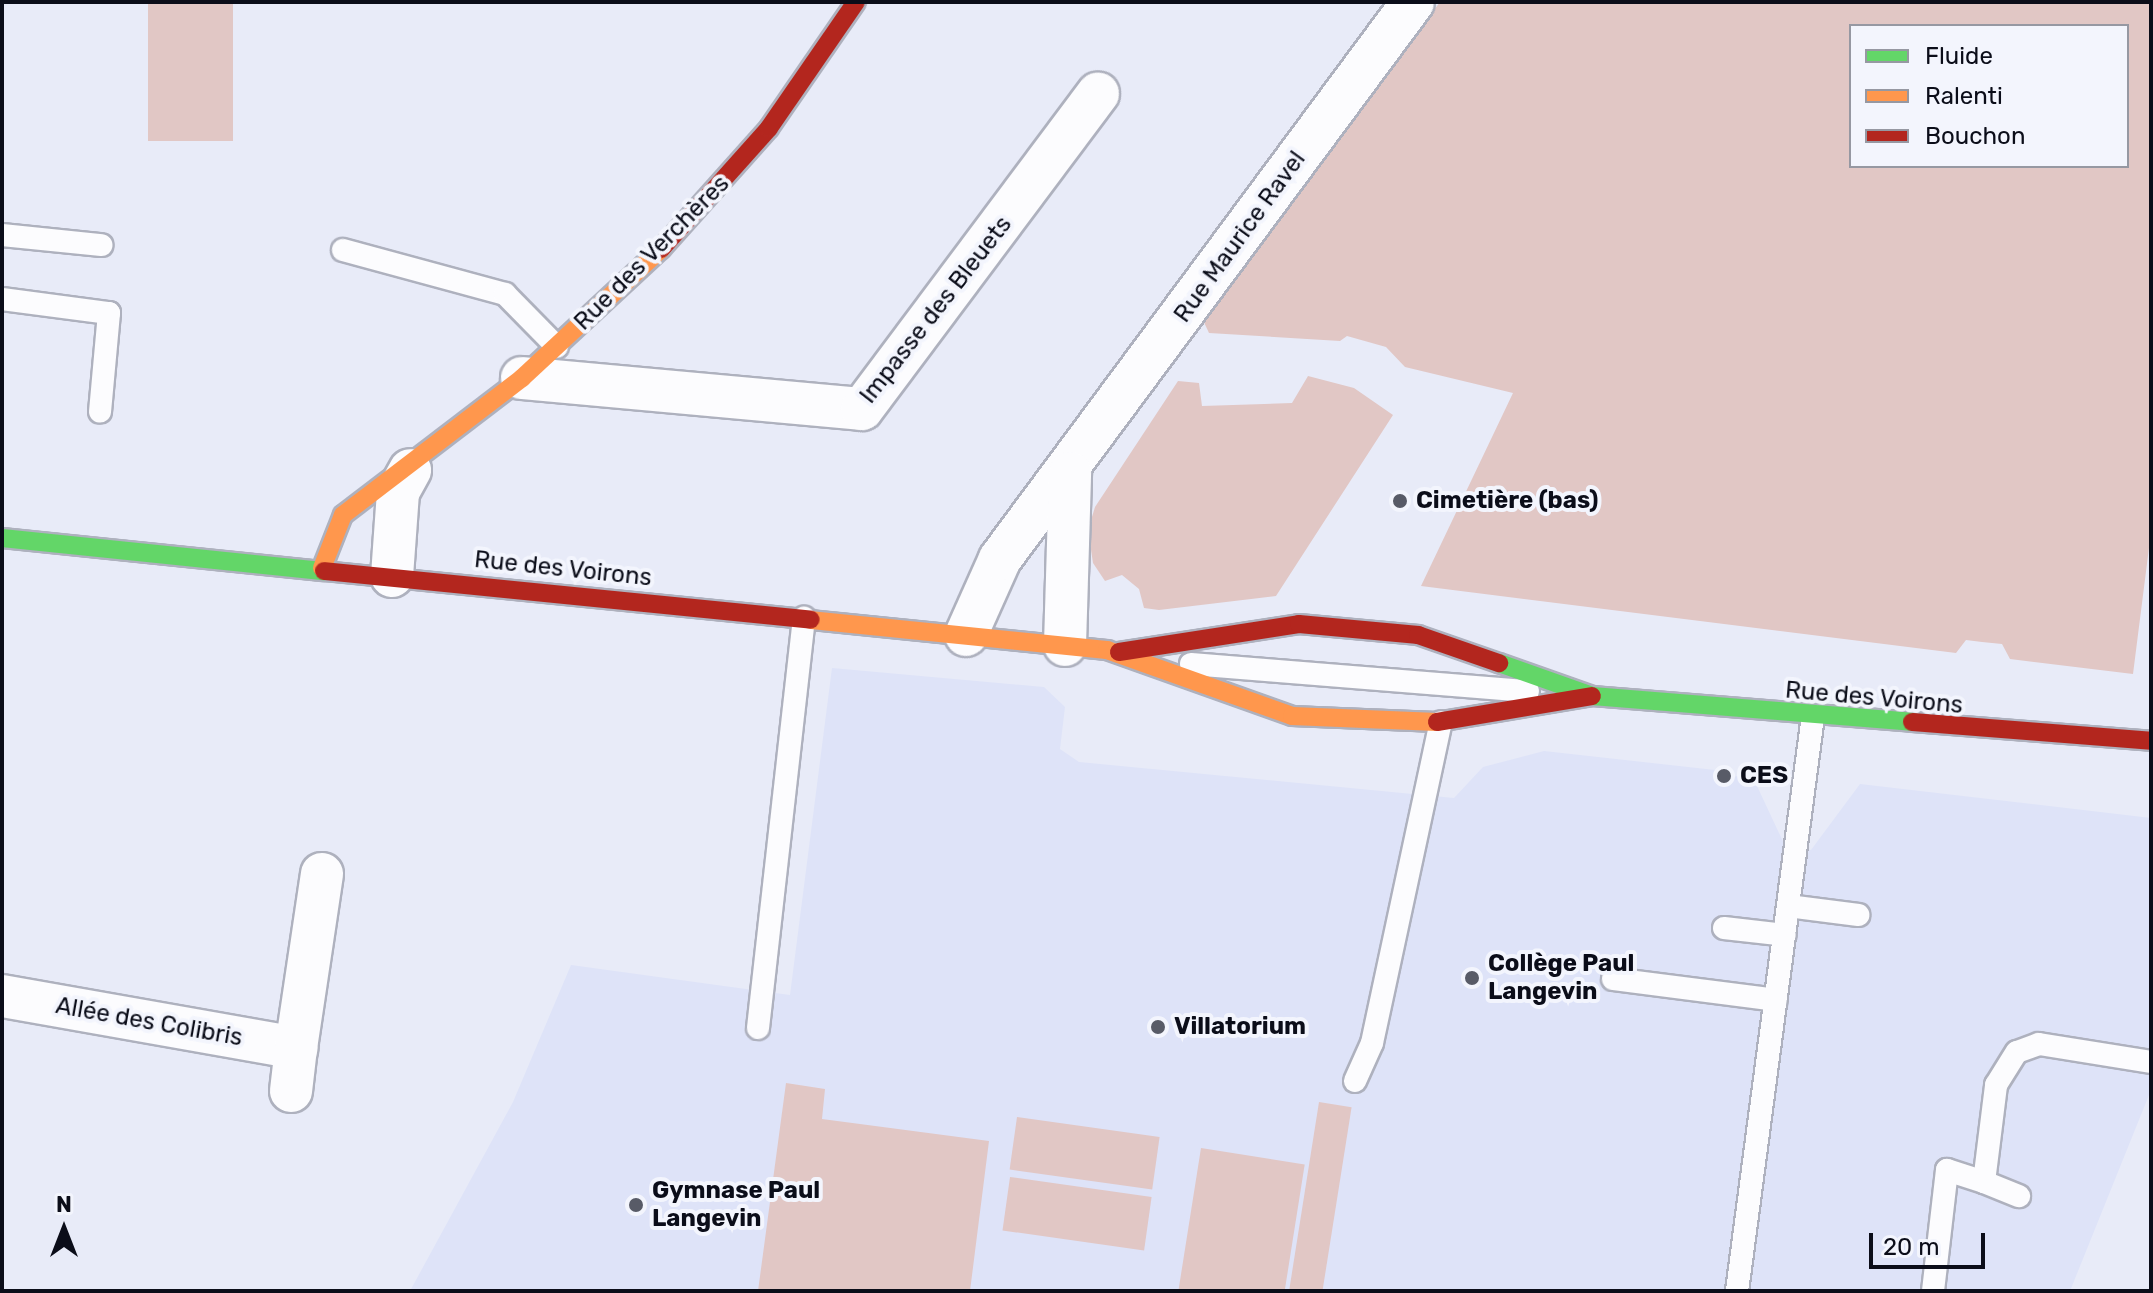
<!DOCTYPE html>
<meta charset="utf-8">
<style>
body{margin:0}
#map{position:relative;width:2153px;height:1293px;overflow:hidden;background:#e8ebf8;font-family:Rubik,sans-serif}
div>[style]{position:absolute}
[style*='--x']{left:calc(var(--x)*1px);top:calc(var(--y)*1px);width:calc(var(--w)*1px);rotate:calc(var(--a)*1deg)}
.built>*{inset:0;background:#dee3f8}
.green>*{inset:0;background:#e1c7c5;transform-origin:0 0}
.roads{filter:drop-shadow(2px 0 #aeb1be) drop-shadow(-2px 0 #aeb1be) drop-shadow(0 2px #aeb1be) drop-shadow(0 -2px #aeb1be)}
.lane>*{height:22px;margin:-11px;padding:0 11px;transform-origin:11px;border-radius:11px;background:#fcfcfe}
.street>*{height:42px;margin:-21px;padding:0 21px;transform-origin:21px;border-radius:21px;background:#fcfcfe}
.fast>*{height:18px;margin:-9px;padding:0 9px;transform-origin:9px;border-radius:9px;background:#63d668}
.slow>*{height:18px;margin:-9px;padding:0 9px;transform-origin:9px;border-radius:9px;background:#ff974d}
.jam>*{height:18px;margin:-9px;padding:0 9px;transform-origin:9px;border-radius:9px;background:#b3261e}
.dots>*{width:22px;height:22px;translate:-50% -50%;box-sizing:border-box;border:4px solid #f3f5fd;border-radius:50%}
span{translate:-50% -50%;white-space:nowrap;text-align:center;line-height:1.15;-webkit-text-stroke:8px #f3f5fd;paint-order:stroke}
.street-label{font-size:24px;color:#0b0d19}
.poi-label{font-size:24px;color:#0b0d19;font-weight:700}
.left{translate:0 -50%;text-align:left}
.frame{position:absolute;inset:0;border:4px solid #0b0d19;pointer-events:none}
.legend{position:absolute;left:1849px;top:24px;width:280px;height:144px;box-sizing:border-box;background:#f3f5fd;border:2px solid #9698a2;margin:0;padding:10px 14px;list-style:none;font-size:24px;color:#0b0d19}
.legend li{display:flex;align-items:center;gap:16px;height:40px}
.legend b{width:40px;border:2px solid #9698a2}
.north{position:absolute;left:24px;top:1189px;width:80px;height:80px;-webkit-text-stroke:6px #f3f5fd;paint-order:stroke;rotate:0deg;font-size:22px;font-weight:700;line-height:32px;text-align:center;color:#0b0d19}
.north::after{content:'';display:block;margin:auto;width:28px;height:36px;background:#0b0d19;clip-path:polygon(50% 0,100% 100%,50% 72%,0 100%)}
.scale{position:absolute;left:1869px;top:1233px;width:116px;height:36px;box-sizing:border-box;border:4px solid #0b0d19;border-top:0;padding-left:10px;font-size:24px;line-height:28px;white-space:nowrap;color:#0b0d19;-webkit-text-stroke:6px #f3f5fd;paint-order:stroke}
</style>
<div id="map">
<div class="built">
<i style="clip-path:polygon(832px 668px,1044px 687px,1065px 707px,1060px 749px,1079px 762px,1454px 798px,1483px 767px,1544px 751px,1715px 770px,1715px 781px,1751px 773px,1786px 848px,1811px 850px,1860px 784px,2151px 818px,2151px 1090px,2070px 1291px,410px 1291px,513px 1102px,571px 965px,790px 995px)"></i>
</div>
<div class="green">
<i style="left:148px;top:2px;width:85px;height:139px"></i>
<i style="clip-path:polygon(evenodd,1440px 2px,2151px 2px,2151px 532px,2133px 674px,2010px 659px,2002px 644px,1982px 642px,1966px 640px,1956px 653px,1421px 586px,1513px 393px,1405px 367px,1386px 347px,1347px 336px,1340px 341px,1209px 333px,1202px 318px,1440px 2px,1851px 26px,2127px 26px,2127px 166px,1851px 166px,1851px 26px)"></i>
<i style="clip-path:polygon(1308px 376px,1354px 388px,1393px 415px,1276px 596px,1159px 610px,1144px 608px,1139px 589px,1122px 575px,1105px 581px,1093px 563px,1088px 530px,1095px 507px,1178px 381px,1199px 383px,1202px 406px,1292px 403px)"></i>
<i style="clip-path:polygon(786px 1083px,825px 1089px,822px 1119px,989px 1141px,970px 1291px,758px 1291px)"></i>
<i style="left:1319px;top:1102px;width:33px;height:191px;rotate:9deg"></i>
<i style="left:1017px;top:1117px;width:144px;height:53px;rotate:8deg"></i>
<i style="left:1201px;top:1148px;width:105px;height:145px;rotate:9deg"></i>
<i style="left:1010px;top:1177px;width:143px;height:54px;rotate:8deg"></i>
</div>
<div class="roads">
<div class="lane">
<i style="--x:2;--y:235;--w:100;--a:5.8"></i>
<i style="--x:343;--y:250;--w:168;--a:15.2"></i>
<i style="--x:505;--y:294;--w:74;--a:45.5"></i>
<i style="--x:2;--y:299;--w:108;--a:7.5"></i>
<i style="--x:109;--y:313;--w:99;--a:95.2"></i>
<i style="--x:1191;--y:664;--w:338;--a:4.6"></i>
<i style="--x:1788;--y:906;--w:71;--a:7.3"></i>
<i style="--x:1724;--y:928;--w:61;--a:6.5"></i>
<i style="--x:1613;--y:979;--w:164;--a:7.3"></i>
<i style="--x:758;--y:1028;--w:413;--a:-83.6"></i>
<i style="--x:1355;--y:1081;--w:42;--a:-65.9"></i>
<i style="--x:1372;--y:1043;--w:328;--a:-77.9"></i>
<i style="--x:1984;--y:1182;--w:38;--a:22"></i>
<i style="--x:1737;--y:1291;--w:580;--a:-82.47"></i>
<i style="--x:1933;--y:1291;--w:122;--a:-83.4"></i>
<i style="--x:1947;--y:1170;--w:39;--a:18"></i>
<i style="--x:1984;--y:1182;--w:98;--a:-82.9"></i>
<i style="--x:1996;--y:1085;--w:39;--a:-58"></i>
<i style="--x:2017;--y:1052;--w:23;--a:-20"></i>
<i style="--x:2039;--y:1044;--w:113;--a:9.1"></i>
</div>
<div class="street">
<i style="--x:522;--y:378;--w:341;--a:5.2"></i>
<i style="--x:862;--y:409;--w:394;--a:-53.2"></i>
<i style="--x:392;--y:576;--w:84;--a:-85.9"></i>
<i style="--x:398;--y:492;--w:25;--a:-61"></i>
<i style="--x:966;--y:635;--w:83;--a:-65.9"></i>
<i style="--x:1000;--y:559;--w:693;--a:-53.44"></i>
<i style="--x:1065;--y:645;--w:172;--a:-88.3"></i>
<i style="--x:2;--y:996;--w:299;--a:10"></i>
<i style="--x:296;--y:1048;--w:176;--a:-81.5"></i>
<i style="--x:291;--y:1091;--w:43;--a:-83.4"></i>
</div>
<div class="fast">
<i style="--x:2;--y:538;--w:324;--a:5.9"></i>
<i style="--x:1499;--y:663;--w:99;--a:19.5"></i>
<i style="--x:1592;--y:696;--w:321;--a:4.6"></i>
</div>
<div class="slow">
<i style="--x:322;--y:568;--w:57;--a:-68.4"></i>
<i style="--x:343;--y:515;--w:225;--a:-37.4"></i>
<i style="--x:522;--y:378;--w:190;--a:-42.9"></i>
<i style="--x:811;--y:620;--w:298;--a:5.8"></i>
<i style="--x:1107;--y:650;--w:196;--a:19.6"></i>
<i style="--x:1292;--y:716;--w:145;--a:2.4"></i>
</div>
<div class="jam">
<i style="--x:661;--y:249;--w:162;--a:-48.2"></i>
<i style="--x:769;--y:128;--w:153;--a:-55.4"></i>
<i style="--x:324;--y:571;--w:489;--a:5.7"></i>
<i style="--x:1119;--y:652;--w:182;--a:-8.8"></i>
<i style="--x:1299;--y:624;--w:120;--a:5.3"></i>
<i style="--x:1418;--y:635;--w:86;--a:19.1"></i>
<i style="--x:1437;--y:722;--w:157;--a:-9.5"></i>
<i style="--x:1912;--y:722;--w:240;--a:4.5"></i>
</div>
</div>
<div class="dots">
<i style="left:1400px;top:501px;background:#585b67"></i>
<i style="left:1724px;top:776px;background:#585b67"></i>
<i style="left:1472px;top:978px;background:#585b67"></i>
<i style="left:1158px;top:1027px;background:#585b67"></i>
<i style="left:636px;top:1205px;background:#585b67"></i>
</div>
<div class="street-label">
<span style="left:1240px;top:237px;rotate:-54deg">Rue Maurice Ravel</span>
<span style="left:652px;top:253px;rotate:-45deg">Rue des Verchères</span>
<span style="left:936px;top:310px;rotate:-52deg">Impasse des Bleuets</span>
<span style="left:563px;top:569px;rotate:6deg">Rue des Voirons</span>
<span style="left:1874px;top:698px;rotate:5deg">Rue des Voirons</span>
<span style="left:149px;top:1022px;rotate:10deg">Allée des Colibris</span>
</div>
<div class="poi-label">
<span class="left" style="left:1416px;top:501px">Cimetière (bas)</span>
<span class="left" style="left:1740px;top:776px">CES</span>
<span class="left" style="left:1488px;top:978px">Collège Paul<br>Langevin</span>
<span class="left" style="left:1174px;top:1027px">Villatorium</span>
<span class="left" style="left:652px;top:1205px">Gymnase Paul<br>Langevin</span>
</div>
<div class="frame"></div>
<ul class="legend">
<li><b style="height:10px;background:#63d668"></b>Fluide</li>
<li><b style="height:10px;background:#ff974d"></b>Ralenti</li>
<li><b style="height:10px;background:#b3261e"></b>Bouchon</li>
</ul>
<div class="north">N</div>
<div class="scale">20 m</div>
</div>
